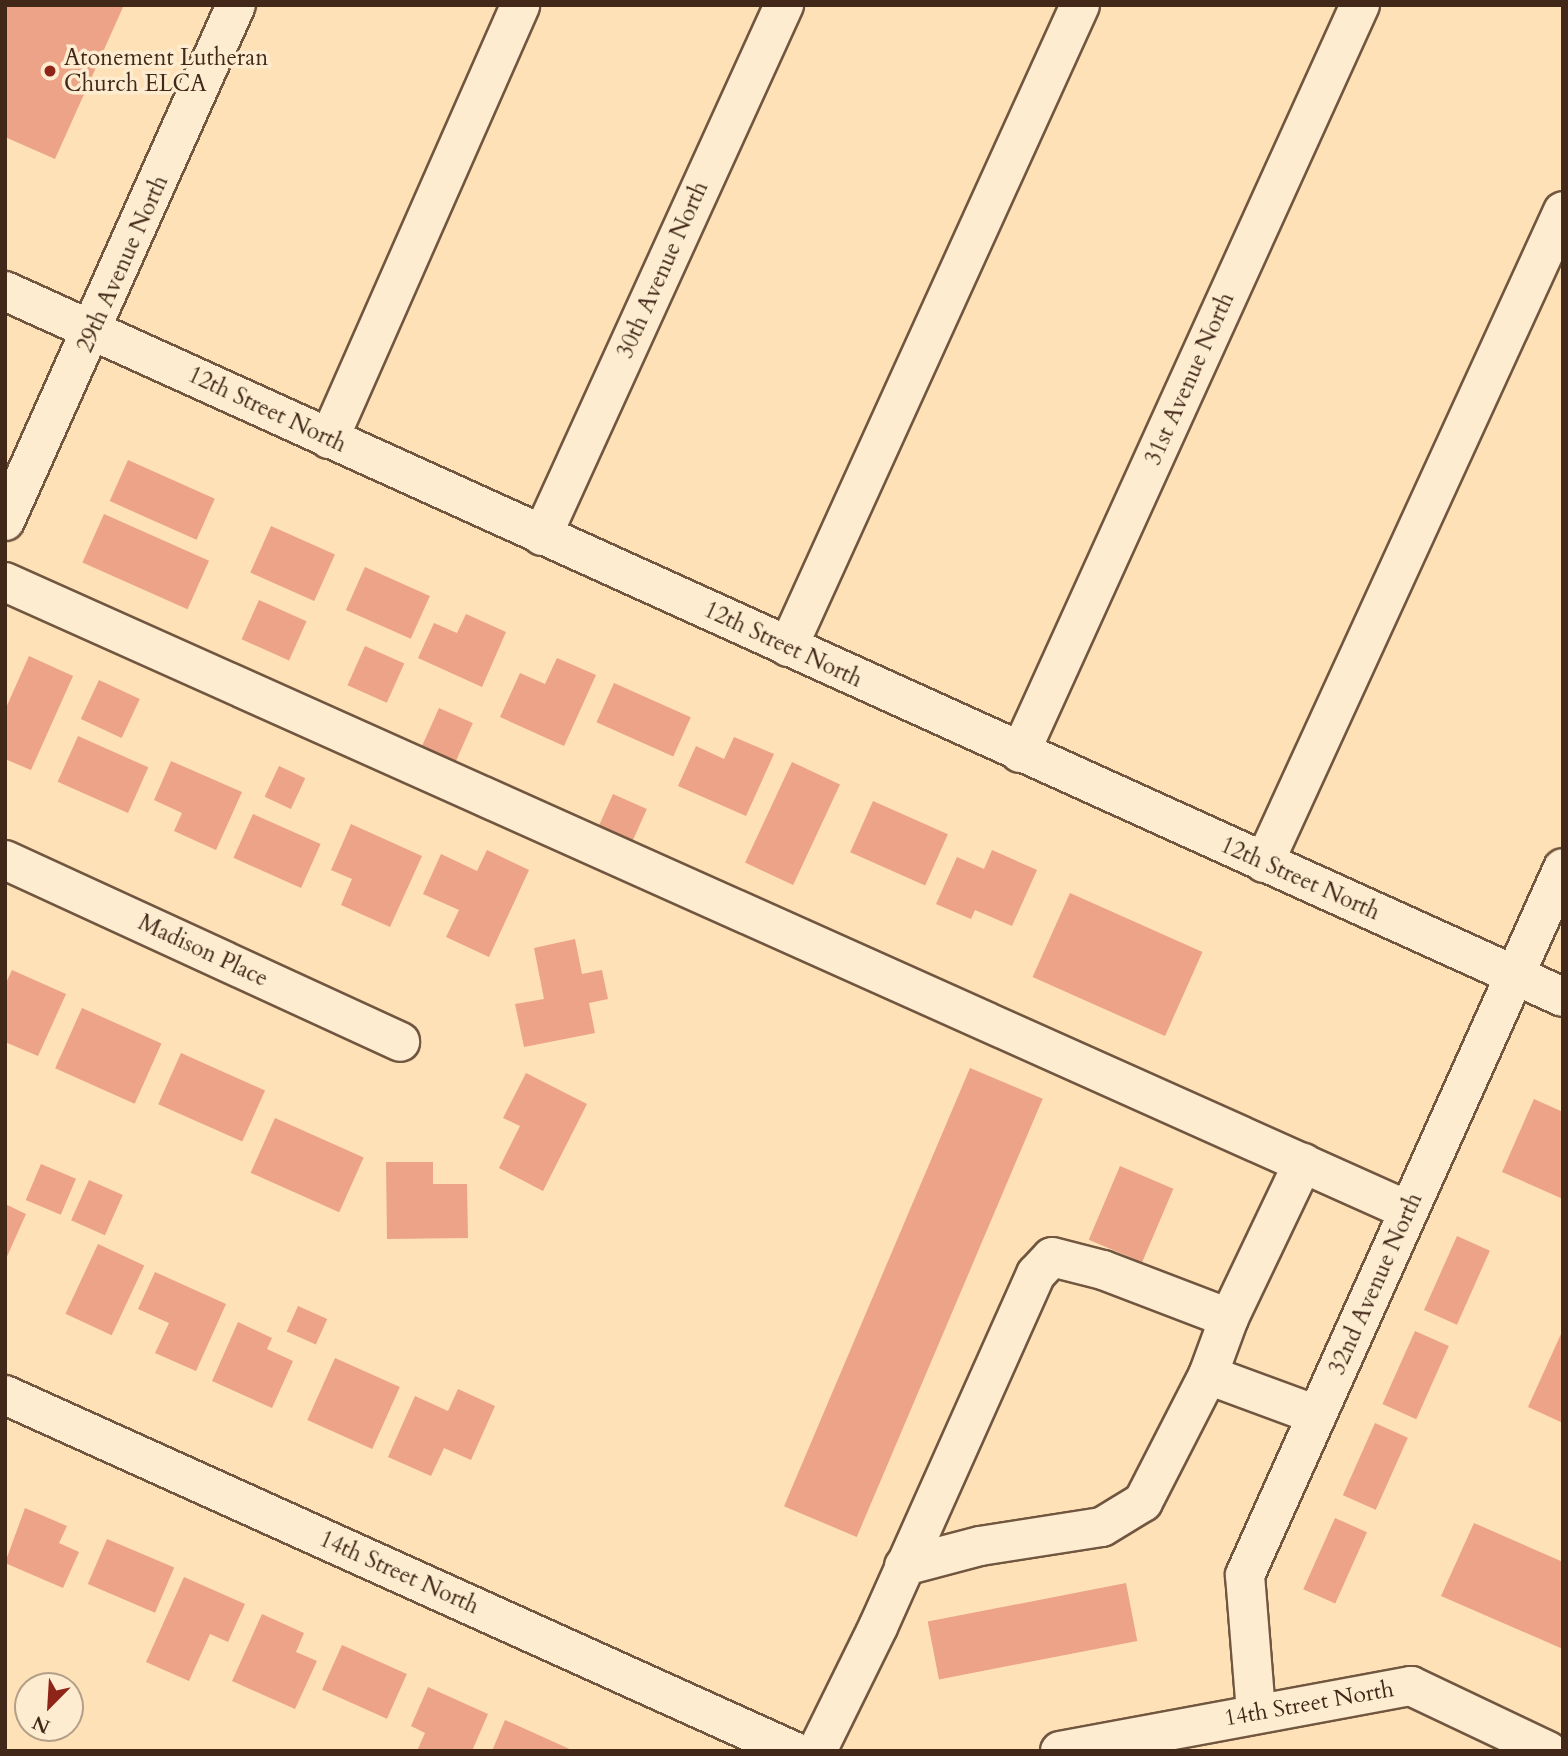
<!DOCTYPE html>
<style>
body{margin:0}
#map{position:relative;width:1568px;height:1756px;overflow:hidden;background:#fee1b6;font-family:Cardo,serif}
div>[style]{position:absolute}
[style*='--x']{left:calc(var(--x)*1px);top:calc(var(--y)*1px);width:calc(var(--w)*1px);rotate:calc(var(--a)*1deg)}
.building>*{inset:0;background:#eca387;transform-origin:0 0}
.roads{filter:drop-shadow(2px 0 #715640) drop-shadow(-2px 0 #715640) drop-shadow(0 2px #715640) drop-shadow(0 -2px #715640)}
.minor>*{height:38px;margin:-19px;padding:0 19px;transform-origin:19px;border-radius:19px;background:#feecd0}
.dots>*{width:19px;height:19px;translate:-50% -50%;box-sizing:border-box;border:4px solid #feecd0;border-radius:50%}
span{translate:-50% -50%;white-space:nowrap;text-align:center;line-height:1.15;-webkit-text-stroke:7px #feecd0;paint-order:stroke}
.poi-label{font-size:23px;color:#422819}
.left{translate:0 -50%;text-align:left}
.street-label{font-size:23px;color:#422819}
.frame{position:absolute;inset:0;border:7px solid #422819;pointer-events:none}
.north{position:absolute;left:14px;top:1672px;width:70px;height:70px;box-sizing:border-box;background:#feecd0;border:2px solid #b39e87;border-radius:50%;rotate:204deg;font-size:19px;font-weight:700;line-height:28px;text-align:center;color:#422819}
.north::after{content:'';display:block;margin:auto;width:24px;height:32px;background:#8f2418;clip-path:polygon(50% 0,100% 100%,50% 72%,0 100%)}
</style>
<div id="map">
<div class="building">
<i style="clip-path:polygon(5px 5px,124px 5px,55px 159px,5px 137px)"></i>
<i style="left:128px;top:460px;width:95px;height:45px;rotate:24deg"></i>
<i style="left:104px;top:514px;width:115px;height:53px;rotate:24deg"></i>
<i style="left:271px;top:526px;width:70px;height:51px;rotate:24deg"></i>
<i style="left:365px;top:567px;width:71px;height:47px;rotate:24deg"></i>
<i style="left:259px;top:600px;width:52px;height:43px;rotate:24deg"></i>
<i style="clip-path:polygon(466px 614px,506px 632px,482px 687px,418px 658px,434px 623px,457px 633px)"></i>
<i style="left:365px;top:646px;width:43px;height:43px;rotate:24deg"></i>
<i style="clip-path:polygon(29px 656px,73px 676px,31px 770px,5px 759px,5px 710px)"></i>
<i style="clip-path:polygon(557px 658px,596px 675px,564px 746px,500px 717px,520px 673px,545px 684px)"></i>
<i style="left:99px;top:680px;width:45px;height:43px;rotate:25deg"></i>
<i style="left:614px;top:683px;width:84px;height:43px;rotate:24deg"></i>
<i style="left:439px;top:708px;width:37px;height:45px;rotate:24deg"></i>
<i style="left:78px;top:736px;width:77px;height:50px;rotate:24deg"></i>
<i style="clip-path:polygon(734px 737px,774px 754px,746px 816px,678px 786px,696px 746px,724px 759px)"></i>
<i style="clip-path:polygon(171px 761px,242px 792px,216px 850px,174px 831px,182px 813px,154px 800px)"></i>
<i style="left:792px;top:762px;width:53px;height:111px;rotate:25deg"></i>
<i style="left:279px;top:766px;width:29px;height:34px;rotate:25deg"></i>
<i style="left:613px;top:794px;width:37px;height:39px;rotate:24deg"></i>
<i style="left:873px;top:801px;width:82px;height:56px;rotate:24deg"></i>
<i style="left:253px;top:814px;width:74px;height:48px;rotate:24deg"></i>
<i style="clip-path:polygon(351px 824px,422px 856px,390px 927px,341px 905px,352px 879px,331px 870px)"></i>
<i style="clip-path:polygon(487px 850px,529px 870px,489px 957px,446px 937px,459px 910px,423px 894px,441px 854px,477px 871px)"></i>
<i style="clip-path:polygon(992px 850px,1037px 870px,1012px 926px,975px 910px,971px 919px,936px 904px,957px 857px,984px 869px)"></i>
<i style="left:1070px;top:893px;width:145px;height:92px;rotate:24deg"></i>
<i style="clip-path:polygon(575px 939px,582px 974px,602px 970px,608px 999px,589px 1003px,595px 1033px,524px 1047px,515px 1004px,544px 999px,534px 948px)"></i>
<i style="clip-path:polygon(12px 970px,66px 994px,38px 1056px,5px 1042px,5px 985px)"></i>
<i style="left:82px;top:1008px;width:87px;height:66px;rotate:24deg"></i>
<i style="left:181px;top:1053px;width:92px;height:56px;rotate:24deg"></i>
<i style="left:970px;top:1068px;width:79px;height:476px;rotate:23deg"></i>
<i style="clip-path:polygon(526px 1073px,587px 1104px,543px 1191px,499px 1168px,520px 1126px,503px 1118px)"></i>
<i style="clip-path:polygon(1534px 1099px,1563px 1112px,1563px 1199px,1502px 1172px)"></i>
<i style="left:275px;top:1118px;width:97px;height:60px;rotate:24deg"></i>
<i style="clip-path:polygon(386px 1162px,433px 1162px,433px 1184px,467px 1184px,468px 1238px,387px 1239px)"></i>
<i style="left:41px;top:1164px;width:38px;height:39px;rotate:23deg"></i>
<i style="left:1120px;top:1166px;width:58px;height:80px;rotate:23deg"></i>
<i style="left:89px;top:1180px;width:37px;height:44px;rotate:24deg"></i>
<i style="clip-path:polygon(5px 1204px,26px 1214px,5px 1261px)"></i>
<i style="left:1457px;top:1236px;width:36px;height:81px;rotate:24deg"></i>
<i style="left:98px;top:1244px;width:51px;height:77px;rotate:25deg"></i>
<i style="clip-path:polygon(155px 1272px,226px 1304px,196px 1371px,155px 1353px,169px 1323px,138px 1309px)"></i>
<i style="left:298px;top:1306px;width:32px;height:28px;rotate:24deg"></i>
<i style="clip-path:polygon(238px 1322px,272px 1338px,267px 1349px,293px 1361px,272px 1408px,212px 1381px)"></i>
<i style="left:1415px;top:1331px;width:37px;height:80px;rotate:24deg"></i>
<i style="clip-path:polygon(1561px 1334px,1563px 1335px,1563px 1423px,1528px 1407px)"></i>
<i style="left:335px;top:1358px;width:71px;height:68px;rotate:24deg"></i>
<i style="clip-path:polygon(458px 1389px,495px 1406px,471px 1460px,444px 1448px,431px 1476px,388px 1457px,415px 1396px,448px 1411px)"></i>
<i style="left:1375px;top:1423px;width:36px;height:79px;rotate:24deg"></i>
<i style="clip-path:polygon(25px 1508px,67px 1526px,59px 1543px,79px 1552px,63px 1588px,5px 1563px)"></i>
<i style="left:1335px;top:1518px;width:35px;height:78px;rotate:24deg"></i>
<i style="clip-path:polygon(1474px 1523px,1563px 1562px,1563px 1649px,1441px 1596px)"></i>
<i style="left:107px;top:1539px;width:73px;height:49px;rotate:23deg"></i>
<i style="clip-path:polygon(184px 1577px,245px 1604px,228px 1642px,210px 1634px,189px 1681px,146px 1662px)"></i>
<i style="left:1126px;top:1583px;width:59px;height:202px;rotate:79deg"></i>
<i style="clip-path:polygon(262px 1614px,304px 1633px,296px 1652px,317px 1661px,295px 1709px,232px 1681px)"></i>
<i style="left:342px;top:1645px;width:71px;height:49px;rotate:24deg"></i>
<i style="clip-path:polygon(428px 1687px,488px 1714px,472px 1751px,417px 1751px,425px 1733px,411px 1726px)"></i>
<i style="clip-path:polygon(505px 1720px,574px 1751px,492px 1751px)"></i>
</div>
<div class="roads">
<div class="minor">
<i style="--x:5;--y:291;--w:1710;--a:24.38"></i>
<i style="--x:329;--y:439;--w:474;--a:-66.2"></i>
<i style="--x:5;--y:521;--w:565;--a:-65.88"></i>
<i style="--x:542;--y:536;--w:584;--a:-65.5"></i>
<i style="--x:5;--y:582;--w:1538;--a:24.13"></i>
<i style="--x:788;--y:647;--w:705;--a:-65.54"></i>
<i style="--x:1020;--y:753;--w:822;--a:-65.56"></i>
<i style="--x:5;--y:860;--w:435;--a:24.7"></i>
<i style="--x:1264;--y:863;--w:717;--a:-65.36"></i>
<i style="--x:1229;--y:1318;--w:61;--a:110.2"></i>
<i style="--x:1208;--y:1375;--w:116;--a:20.2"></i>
<i style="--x:5;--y:1395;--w:865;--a:24.31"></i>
<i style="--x:904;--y:1566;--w:79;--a:-14.7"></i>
<i style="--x:980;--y:1546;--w:123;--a:-8.9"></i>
<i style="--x:1102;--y:1527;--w:48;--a:-31.4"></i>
<i style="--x:1143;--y:1502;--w:143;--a:-62.9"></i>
<i style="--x:1256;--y:1712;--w:137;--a:-94.6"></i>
<i style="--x:1245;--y:1575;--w:775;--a:-65.78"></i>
<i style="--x:817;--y:1751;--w:138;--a:-63.8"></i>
<i style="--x:878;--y:1627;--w:387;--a:-65.9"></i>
<i style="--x:1036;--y:1274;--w:23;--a:-47"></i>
<i style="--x:1052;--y:1257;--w:53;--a:14.3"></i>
<i style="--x:1103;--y:1270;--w:135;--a:20.9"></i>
<i style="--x:1229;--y:1318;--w:172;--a:-64.5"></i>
<i style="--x:1060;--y:1751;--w:357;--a:-10.5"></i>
<i style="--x:1411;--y:1686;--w:152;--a:25.4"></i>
</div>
</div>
<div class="dots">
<i style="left:50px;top:71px;background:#8f2418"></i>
</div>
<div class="poi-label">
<span class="left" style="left:64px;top:71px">Atonement Lutheran<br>Church ELCA</span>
</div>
<div class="street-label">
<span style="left:123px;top:264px;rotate:-66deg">29th Avenue North</span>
<span style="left:663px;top:270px;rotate:-66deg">30th Avenue North</span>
<span style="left:1190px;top:379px;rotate:-66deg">31st Avenue North</span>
<span style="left:267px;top:410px;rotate:25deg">12th Street North</span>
<span style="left:783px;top:645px;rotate:25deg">12th Street North</span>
<span style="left:1300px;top:879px;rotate:24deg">12th Street North</span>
<span style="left:203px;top:951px;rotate:25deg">Madison Place</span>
<span style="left:1376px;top:1284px;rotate:-66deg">32nd Avenue North</span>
<span style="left:399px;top:1573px;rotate:24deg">14th Street North</span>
<span style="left:1309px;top:1704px;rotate:-10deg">14th Street North</span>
</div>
<div class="frame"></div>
<div class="north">N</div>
</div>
